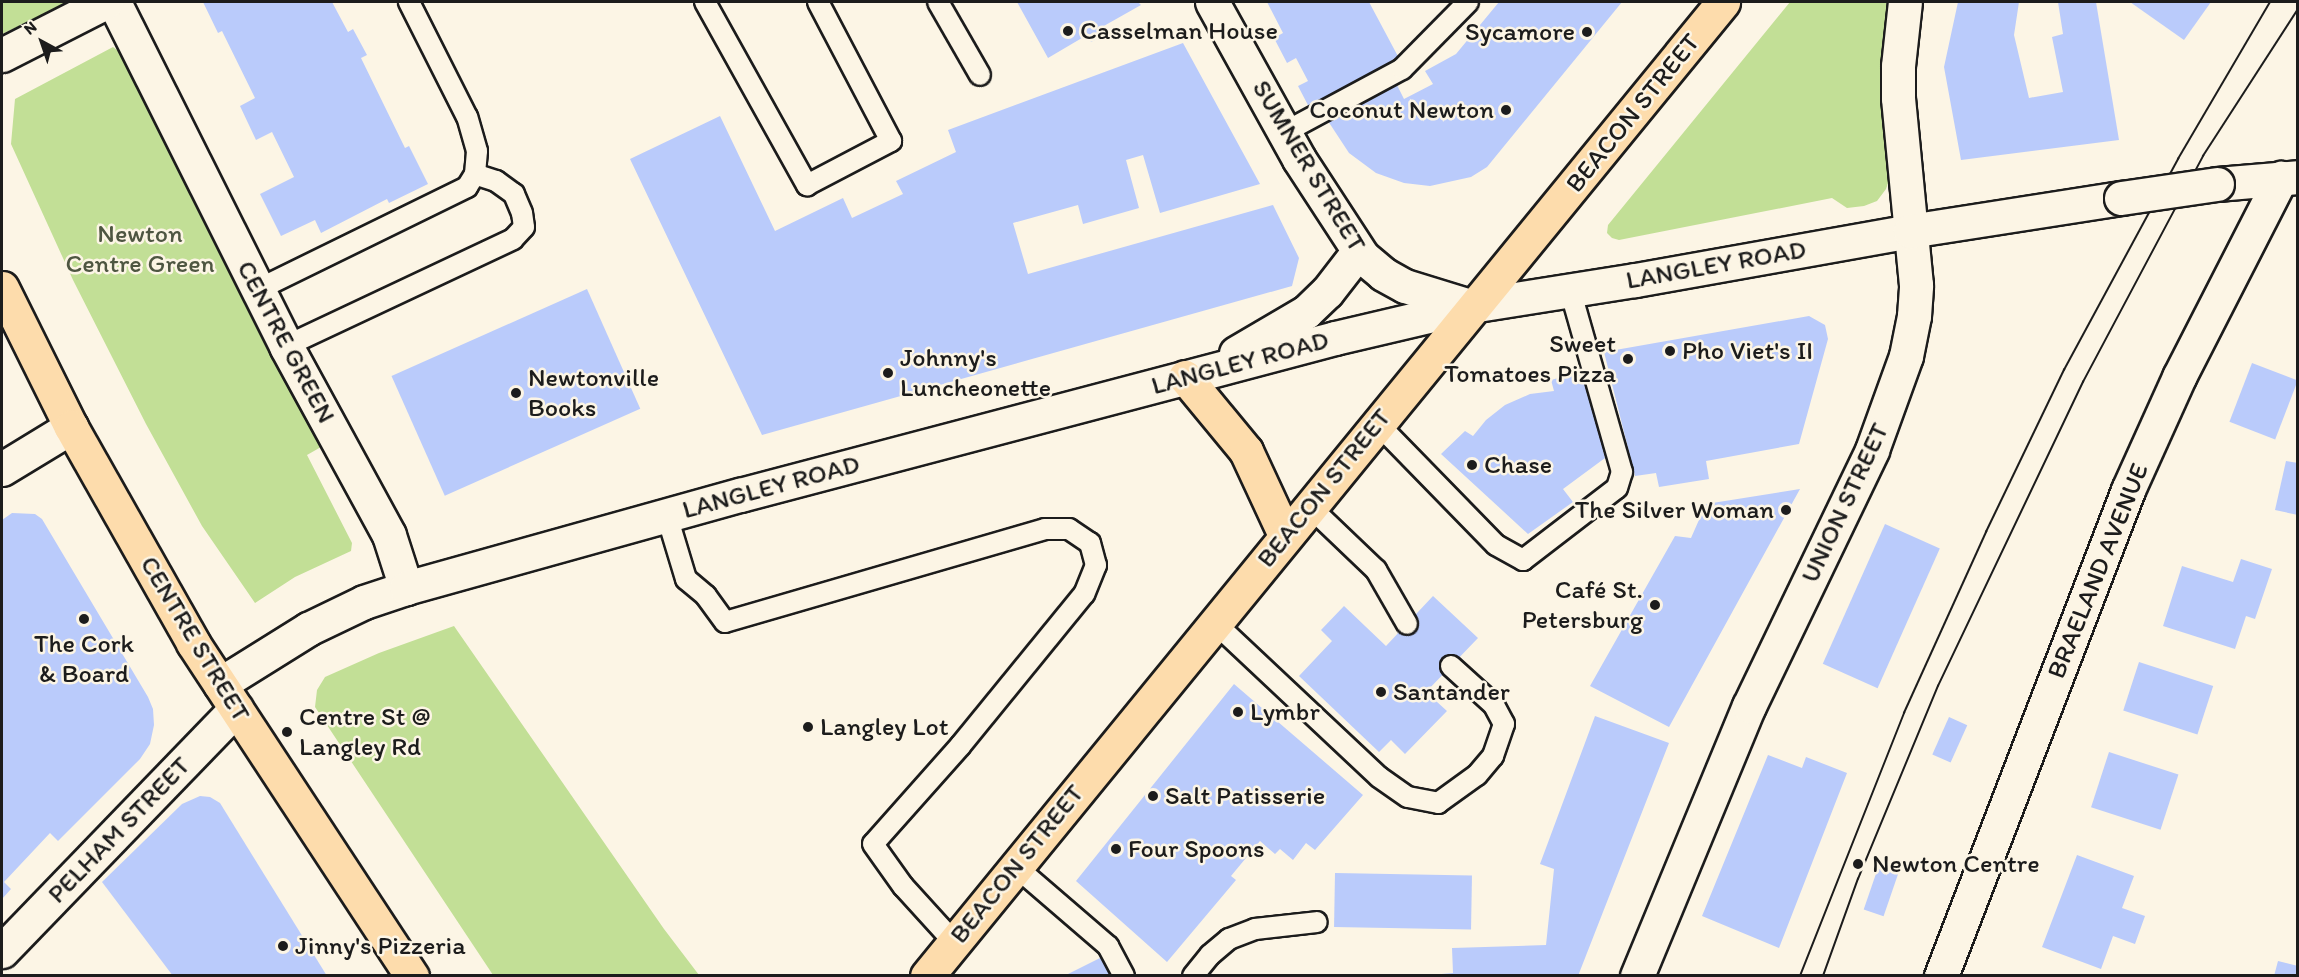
<!DOCTYPE html>
<meta charset="utf-8">
<style>
body{margin:0}
#map{position:relative;width:2299px;height:977px;overflow:hidden;background:#fcf5e5;font-family:Itim,sans-serif}
div>[style]{position:absolute}
[style*='--x']{left:calc(var(--x)*1px);top:calc(var(--y)*1px);width:calc(var(--w)*1px);rotate:calc(var(--a)*1deg)}
.green>*{inset:0;background:#c2df96}
.building>*{inset:0;background:#bacbfb;transform-origin:0 0}
.roads{filter:drop-shadow(2px 0 #1c1c1c) drop-shadow(-2px 0 #1c1c1c) drop-shadow(0 2px #1c1c1c) drop-shadow(0 -2px #1c1c1c)}
.lane>*{height:20px;margin:-10px;padding:0 10px;transform-origin:10px;border-radius:10px;background:#fcf5e5}
.street>*{height:33px;margin:-16.5px;padding:0 16.5px;transform-origin:16.5px;border-radius:16.5px;background:#fcf5e5}
.secondary>*{height:33px;margin:-16.5px;padding:0 16.5px;transform-origin:16.5px;border-radius:16.5px;background:#fcf5e5}
.primary>*{height:33px;margin:-16.5px;padding:0 16.5px;transform-origin:16.5px;border-radius:16.5px;background:#fddcac}
.tram>*{height:1.5px;margin:-0.75px;padding:0 0.75px;transform-origin:0.75px;border-radius:0.75px;background:#1c1c1c}
.bridges{filter:drop-shadow(2px 0 #1c1c1c) drop-shadow(-2px 0 #1c1c1c) drop-shadow(0 2px #1c1c1c) drop-shadow(0 -2px #1c1c1c)}
.secondary-bridge>*{height:33px;margin:-16.5px;padding:0 16.5px;transform-origin:16.5px;border-radius:16.5px;background:#fcf5e5}
.dots>*{width:16px;height:16px;translate:-50% -50%;box-sizing:border-box;border:3px solid #fcf5e5;border-radius:50%}
span{translate:-50% -50%;white-space:nowrap;text-align:center;line-height:1.15;-webkit-text-stroke:5px #fcf5e5;paint-order:stroke}
.poi-label{font-size:26px;color:#1c1c1c}
.left{translate:0 -50%;text-align:left}
.right{translate:-100% -50%;text-align:right}
.street-label{font-size:26px;color:#1c1c1c}
.park-label{font-size:26px;color:#4e5641}
.frame{position:absolute;inset:0;border:3px solid #1c1c1c;pointer-events:none}
.north{position:absolute;left:12px;top:12px;width:60px;height:60px;-webkit-text-stroke:4px #fcf5e5;paint-order:stroke;rotate:320deg;font-size:16px;font-weight:700;line-height:24px;text-align:center;color:#1c1c1c}
.north::after{content:'';display:block;margin:auto;width:21px;height:27px;background:#1c1c1c;clip-path:polygon(50% 0,100% 100%,50% 72%,0 100%)}
</style>
<div id="map">
<div class="green">
<i style="clip-path:polygon(2px 2px,69px 2px,2px 34px)"></i>
<i style="clip-path:polygon(1790px 2px,1895px 2px,1890px 177px,1886px 189px,1877px 201px,1864px 206px,1847px 208px,1832px 198px,1619px 240px,1612px 238px,1607px 233px,1608px 225px)"></i>
<i style="clip-path:polygon(113px 47px,125px 56px,133px 69px,321px 447px,307px 455px,352px 543px,351px 551px,295px 577px,255px 603px,202px 526px,146px 424px,73px 280px,11px 144px,15px 99px)"></i>
<i style="clip-path:polygon(454px 626px,664px 929px,699px 975px,493px 975px,315px 707px,317px 690px,325px 677px,379px 653px)"></i>
</div>
<div class="building">
<i style="clip-path:polygon(203px 2px,332px 2px,348px 32px,353px 29px,367px 55px,361px 58px,405px 148px,409px 146px,428px 184px,389px 203px,387px 199px,321px 233px,315px 220px,281px 236px,260px 194px,294px 177px,272px 132px,256px 140px,240px 106px,255px 98px,222px 31px,218px 33px)"></i>
<i style="clip-path:polygon(1017px 2px,1138px 2px,1141px 5px,1102px 27px,1106px 34px,1091px 42px,1087px 35px,1048px 58px)"></i>
<i style="clip-path:polygon(1267px 2px,1369px 2px,1401px 62px,1310px 109px,1298px 86px,1308px 81px,1296px 58px,1287px 63px,1274px 38px,1283px 33px)"></i>
<i style="clip-path:polygon(1499px 2px,1622px 2px,1487px 167px,1471px 177px,1430px 186px,1404px 183px,1376px 173px,1349px 153px,1328px 121px,1397px 85px,1404px 99px,1433px 84px,1425px 71px,1456px 54px)"></i>
<i style="clip-path:polygon(1958px 2px,2019px 2px,2014px 35px,2029px 98px,2063px 92px,2052px 37px,2063px 34px,2058px 2px,2096px 2px,2119px 140px,1961px 160px,1944px 67px)"></i>
<i style="clip-path:polygon(2130px 2px,2211px 2px,2184px 40px)"></i>
<i style="clip-path:polygon(1183px 43px,1260px 184px,1160px 213px,1143px 155px,1126px 160px,1139px 208px,1083px 224px,1078px 205px,1013px 223px,1028px 274px,1273px 205px,1299px 258px,1292px 286px,762px 435px,630px 159px,720px 116px,775px 231px,843px 198px,852px 218px,903px 194px,896px 181px,956px 152px,948px 130px)"></i>
<i style="left:587px;top:289px;width:131px;height:214px;rotate:66deg"></i>
<i style="clip-path:polygon(1809px 316px,1825px 325px,1828px 339px,1799px 444px,1706px 461px,1709px 479px,1659px 487px,1656px 473px,1635px 476px,1604px 352px)"></i>
<i style="left:2252px;top:363px;width:49px;height:63px;rotate:21deg"></i>
<i style="clip-path:polygon(1583px 371px,1605px 458px,1563px 489px,1573px 502px,1528px 534px,1441px 454px,1465px 431px,1473px 436px,1486px 420px,1505px 405px,1530px 394px,1554px 391px,1551px 380px)"></i>
<i style="clip-path:polygon(2286px 461px,2298px 463px,2298px 515px,2275px 510px)"></i>
<i style="clip-path:polygon(1800px 489px,1669px 727px,1590px 686px,1675px 536px,1691px 538px,1706px 504px)"></i>
<i style="clip-path:polygon(12px 513px,35px 514px,42px 519px,148px 697px,153px 709px,154px 725px,150px 744px,140px 759px,58px 841px,50px 833px,4px 882px,11px 889px,2px 899px,2px 520px)"></i>
<i style="left:1885px;top:524px;width:60px;height:153px;rotate:24deg"></i>
<i style="clip-path:polygon(2241px 559px,2272px 569px,2255px 619px,2246px 616px,2235px 649px,2163px 626px,2182px 566px,2233px 582px)"></i>
<i style="clip-path:polygon(1433px 596px,1478px 638px,1426px 692px,1447px 711px,1405px 754px,1391px 740px,1379px 752px,1299px 676px,1332px 641px,1321px 630px,1344px 606px,1386px 646px)"></i>
<i style="left:2139px;top:662px;width:78px;height:51px;rotate:18deg"></i>
<i style="clip-path:polygon(1234px 684px,1363px 795px,1315px 850px,1306px 843px,1293px 860px,1280px 849px,1275px 854px,1260px 841px,1231px 876px,1236px 880px,1167px 962px,1076px 881px)"></i>
<i style="clip-path:polygon(1595px 716px,1669px 743px,1578px 976px,1418px 976px,1453px 973px,1452px 948px,1546px 945px,1554px 869px,1540px 864px)"></i>
<i style="left:1949px;top:717px;width:20px;height:41px;rotate:24deg"></i>
<i style="left:2109px;top:752px;width:73px;height:58px;rotate:18deg"></i>
<i style="clip-path:polygon(1768px 755px,1802px 768px,1806px 757px,1847px 773px,1779px 948px,1702px 916px)"></i>
<i style="clip-path:polygon(200px 796px,210px 797px,220px 803px,327px 976px,173px 976px,102px 882px,182px 804px)"></i>
<i style="clip-path:polygon(2077px 855px,2134px 876px,2122px 908px,2145px 916px,2135px 944px,2113px 936px,2101px 969px,2042px 947px)"></i>
<i style="left:1879px;top:865px;width:21px;height:47px;rotate:19deg"></i>
<i style="left:1335px;top:873px;width:137px;height:54px;rotate:1deg"></i>
<i style="clip-path:polygon(1102px 957px,1111px 976px,1064px 976px)"></i>
<i style="clip-path:polygon(2278px 961px,2298px 966px,2298px 976px,2274px 976px)"></i>
</div>
<div class="roads">
<div class="lane">
<i style="--x:705;--y:2;--w:210;--a:60.9"></i>
<i style="--x:807;--y:185;--w:95;--a:-27.6"></i>
<i style="--x:891;--y:141;--w:157;--a:-117.7"></i>
<i style="--x:938;--y:2;--w:84;--a:60.1"></i>
<i style="--x:1285;--y:132;--w:133;--a:-28.3"></i>
<i style="--x:1402;--y:69;--w:94;--a:-45.4"></i>
<i style="--x:257;--y:290;--w:234;--a:-26.1"></i>
<i style="--x:467;--y:187;--w:15;--a:-58"></i>
<i style="--x:475;--y:174;--w:23;--a:-85"></i>
<i style="--x:477;--y:151;--w:35;--a:-106"></i>
<i style="--x:467;--y:117;--w:129;--a:-116.8"></i>
<i style="--x:286;--y:346;--w:251;--a:-25.2"></i>
<i style="--x:513;--y:239;--w:16;--a:-47"></i>
<i style="--x:524;--y:227;--w:14;--a:-98"></i>
<i style="--x:522;--y:213;--w:21;--a:-113"></i>
<i style="--x:514;--y:194;--w:22;--a:-144"></i>
<i style="--x:496;--y:181;--w:22;--a:-162"></i>
<i style="--x:1377;--y:423;--w:170;--a:45.7"></i>
<i style="--x:1496;--y:545;--w:31;--a:29"></i>
<i style="--x:1523;--y:560;--w:118;--a:-37.5"></i>
<i style="--x:1617;--y:488;--w:17;--a:-73"></i>
<i style="--x:1622;--y:472;--w:190;--a:-105.9"></i>
<i style="--x:1309;--y:506;--w:93;--a:43.7"></i>
<i style="--x:1376;--y:570;--w:62;--a:60.1"></i>
<i style="--x:667;--y:516;--w:66;--a:73.2"></i>
<i style="--x:686;--y:579;--w:26;--a:40"></i>
<i style="--x:706;--y:596;--w:32;--a:54"></i>
<i style="--x:725;--y:622;--w:333;--a:-16.2"></i>
<i style="--x:1045;--y:529;--w:24;--a:0"></i>
<i style="--x:1069;--y:529;--w:25;--a:34"></i>
<i style="--x:1090;--y:543;--w:23;--a:75"></i>
<i style="--x:1096;--y:565;--w:31;--a:112"></i>
<i style="--x:1084;--y:594;--w:195;--a:129.2"></i>
<i style="--x:961;--y:745;--w:132;--a:131.6"></i>
<i style="--x:873;--y:844;--w:52;--a:54.5"></i>
<i style="--x:903;--y:886;--w:76;--a:47.7"></i>
<i style="--x:1214;--y:622;--w:226;--a:43.2"></i>
<i style="--x:1379;--y:777;--w:35;--a:35"></i>
<i style="--x:1408;--y:797;--w:31;--a:11"></i>
<i style="--x:1438;--y:803;--w:48;--a:-35.7"></i>
<i style="--x:1477;--y:775;--w:25;--a:-50"></i>
<i style="--x:1493;--y:756;--w:34;--a:-71"></i>
<i style="--x:1504;--y:724;--w:21;--a:-118"></i>
<i style="--x:1494;--y:705;--w:58;--a:-137.8"></i>
<i style="--x:1015;--y:866;--w:123;--a:40.7"></i>
<i style="--x:1108;--y:946;--w:34;--a:62"></i>
<i style="--x:1193;--y:976;--w:27;--a:-51"></i>
<i style="--x:1210;--y:955;--w:25;--a:-40"></i>
<i style="--x:1229;--y:939;--w:28;--a:-21"></i>
<i style="--x:1255;--y:929;--w:62;--a:-6.4"></i>
</div>
<div class="street">
<i style="--x:114;--y:2;--w:385;--a:63.4"></i>
<i style="--x:286;--y:346;--w:215;--a:61.4"></i>
<i style="--x:389;--y:535;--w:56;--a:72.2"></i>
<i style="--x:2;--y:55;--w:117;--a:-27"></i>
<i style="--x:2;--y:469;--w:81;--a:-31.3"></i>
<i style="--x:2;--y:951;--w:337;--a:-46"></i>
<i style="--x:1637;--y:976;--w:292;--a:-67.5"></i>
<i style="--x:1749;--y:706;--w:284;--a:-64.3"></i>
<i style="--x:1872;--y:450;--w:100;--a:-70.1"></i>
<i style="--x:1906;--y:356;--w:41;--a:-78.7"></i>
<i style="--x:1914;--y:316;--w:31;--a:-86"></i>
<i style="--x:1916;--y:285;--w:188;--a:-95.5"></i>
<i style="--x:1898;--y:98;--w:32;--a:-90"></i>
<i style="--x:1898;--y:66;--w:64;--a:-83.8"></i>
<i style="--x:1941;--y:976;--w:521;--a:-68.95"></i>
<i style="--x:2128;--y:490;--w:124;--a:-65.7"></i>
<i style="--x:2179;--y:377;--w:224;--a:-62.9"></i>
</div>
<div class="secondary">
<i style="--x:1212;--y:2;--w:179;--a:61"></i>
<i style="--x:1299;--y:159;--w:117;--a:56.9"></i>
<i style="--x:1363;--y:257;--w:26;--a:40"></i>
<i style="--x:1383;--y:274;--w:25;--a:29"></i>
<i style="--x:1405;--y:286;--w:68;--a:17.1"></i>
<i style="--x:2217;--y:184;--w:81;--a:-4.9"></i>
<i style="--x:1236;--y:353;--w:81;--a:-30.4"></i>
<i style="--x:1306;--y:312;--w:29;--a:-44"></i>
<i style="--x:1327;--y:292;--w:51;--a:-52.2"></i>
<i style="--x:220;--y:684;--w:104;--a:-32"></i>
<i style="--x:308;--y:629;--w:62;--a:-25.7"></i>
<i style="--x:364;--y:602;--w:44;--a:-18.4"></i>
<i style="--x:406;--y:588;--w:347;--a:-15.6"></i>
<i style="--x:740;--y:495;--w:615;--a:-14.78"></i>
<i style="--x:1335;--y:338;--w:140;--a:-13.2"></i>
<i style="--x:1471;--y:306;--w:166;--a:-9"></i>
<i style="--x:1635;--y:280;--w:279;--a:-10.1"></i>
<i style="--x:1910;--y:231;--w:214;--a:-8.9"></i>
</div>
<div class="primary">
<i style="--x:2;--y:288;--w:155;--a:63.6"></i>
<i style="--x:71;--y:427;--w:248;--a:60.5"></i>
<i style="--x:193;--y:643;--w:399;--a:56.7"></i>
<i style="--x:1185;--y:377;--w:96;--a:50.5"></i>
<i style="--x:1246;--y:451;--w:93;--a:65.1"></i>
<i style="--x:927;--y:976;--w:1258;--a:-50.74"></i>
</div>
</div>
<div class="tram">
<i style="--x:1800;--y:976;--w:283;--a:-68.4"></i>
<i style="--x:1904;--y:713;--w:199;--a:-65.6"></i>
<i style="--x:1986;--y:532;--w:180;--a:-64.3"></i>
<i style="--x:2064;--y:370;--w:240;--a:-61.6"></i>
<i style="--x:2178;--y:159;--w:182;--a:-59.6"></i>
<i style="--x:1823;--y:976;--w:103;--a:-70.2"></i>
<i style="--x:1858;--y:879;--w:209;--a:-67.5"></i>
<i style="--x:1938;--y:686;--w:337;--a:-64.5"></i>
<i style="--x:2083;--y:382;--w:256;--a:-62"></i>
<i style="--x:2203;--y:156;--w:175;--a:-57.1"></i>
</div>
<div class="bridges">
<div class="secondary-bridge">
<i style="--x:2121;--y:198;--w:97;--a:-8.3"></i>
</div>
</div>
<div class="dots">
<i style="left:1068px;top:31px;background:#1c1c1c"></i>
<i style="left:1587px;top:32px;background:#1c1c1c"></i>
<i style="left:1506px;top:110px;background:#1c1c1c"></i>
<i style="left:1670px;top:351px;background:#1c1c1c"></i>
<i style="left:1628px;top:359px;background:#1c1c1c"></i>
<i style="left:888px;top:373px;background:#1c1c1c"></i>
<i style="left:516px;top:393px;background:#1c1c1c"></i>
<i style="left:1472px;top:465px;background:#1c1c1c"></i>
<i style="left:1786px;top:510px;background:#1c1c1c"></i>
<i style="left:1655px;top:605px;background:#1c1c1c"></i>
<i style="left:84px;top:619px;background:#1c1c1c"></i>
<i style="left:1381px;top:692px;background:#1c1c1c"></i>
<i style="left:1238px;top:712px;background:#1c1c1c"></i>
<i style="left:808px;top:727px;background:#1c1c1c"></i>
<i style="left:287px;top:732px;background:#1c1c1c"></i>
<i style="left:1153px;top:796px;background:#1c1c1c"></i>
<i style="left:1116px;top:849px;background:#1c1c1c"></i>
<i style="left:1858px;top:864px;background:#1c1c1c"></i>
<i style="left:283px;top:946px;background:#1c1c1c"></i>
</div>
<div class="poi-label">
<span class="left" style="left:1080px;top:31px">Casselman House</span>
<span class="right" style="left:1575px;top:32px">Sycamore</span>
<span class="right" style="left:1494px;top:110px">Coconut Newton</span>
<span class="right" style="left:1616px;top:359px">Sweet<br>Tomatoes Pizza</span>
<span class="left" style="left:1682px;top:351px">Pho Viet's II</span>
<span class="left" style="left:900px;top:373px">Johnny's<br>Luncheonette</span>
<span class="left" style="left:528px;top:393px">Newtonville<br>Books</span>
<span class="left" style="left:1484px;top:465px">Chase</span>
<span class="right" style="left:1774px;top:510px">The Silver Woman</span>
<span class="right" style="left:1643px;top:605px">Café St.<br>Petersburg</span>
<span style="left:84px;top:659px">The Cork<br>&amp; Board</span>
<span class="left" style="left:1393px;top:692px">Santander</span>
<span class="left" style="left:1250px;top:712px">Lymbr</span>
<span class="left" style="left:299px;top:732px">Centre St @<br>Langley Rd</span>
<span class="left" style="left:820px;top:727px">Langley Lot</span>
<span class="left" style="left:1165px;top:796px">Salt Patisserie</span>
<span class="left" style="left:1128px;top:849px">Four Spoons</span>
<span class="left" style="left:1872px;top:864px">Newton Centre</span>
<span class="left" style="left:295px;top:946px">Jinny's Pizzeria</span>
</div>
<div class="street-label">
<span style="left:1633px;top:113px;rotate:-51deg">BEACON STREET</span>
<span style="left:1309px;top:166px;rotate:59deg">SUMNER STREET</span>
<span style="left:1716px;top:265px;rotate:-10deg">LANGLEY ROAD</span>
<span style="left:286px;top:342px;rotate:62deg">CENTRE GREEN</span>
<span style="left:1240px;top:363px;rotate:-15deg">LANGLEY ROAD</span>
<span style="left:771px;top:487px;rotate:-15deg">LANGLEY ROAD</span>
<span style="left:1324px;top:488px;rotate:-51deg">BEACON STREET</span>
<span style="left:1845px;top:503px;rotate:-65deg">UNION STREET</span>
<span style="left:2098px;top:571px;rotate:-68deg">BRAELAND AVENUE</span>
<span style="left:195px;top:639px;rotate:59deg">CENTRE STREET</span>
<span style="left:119px;top:830px;rotate:-46deg">PELHAM STREET</span>
<span style="left:1017px;top:864px;rotate:-51deg">BEACON STREET</span>
</div>
<div class="park-label">
<span style="left:140px;top:249px">Newton<br>Centre Green</span>
</div>
<div class="frame"></div>
<div class="north">N</div>
</div>
